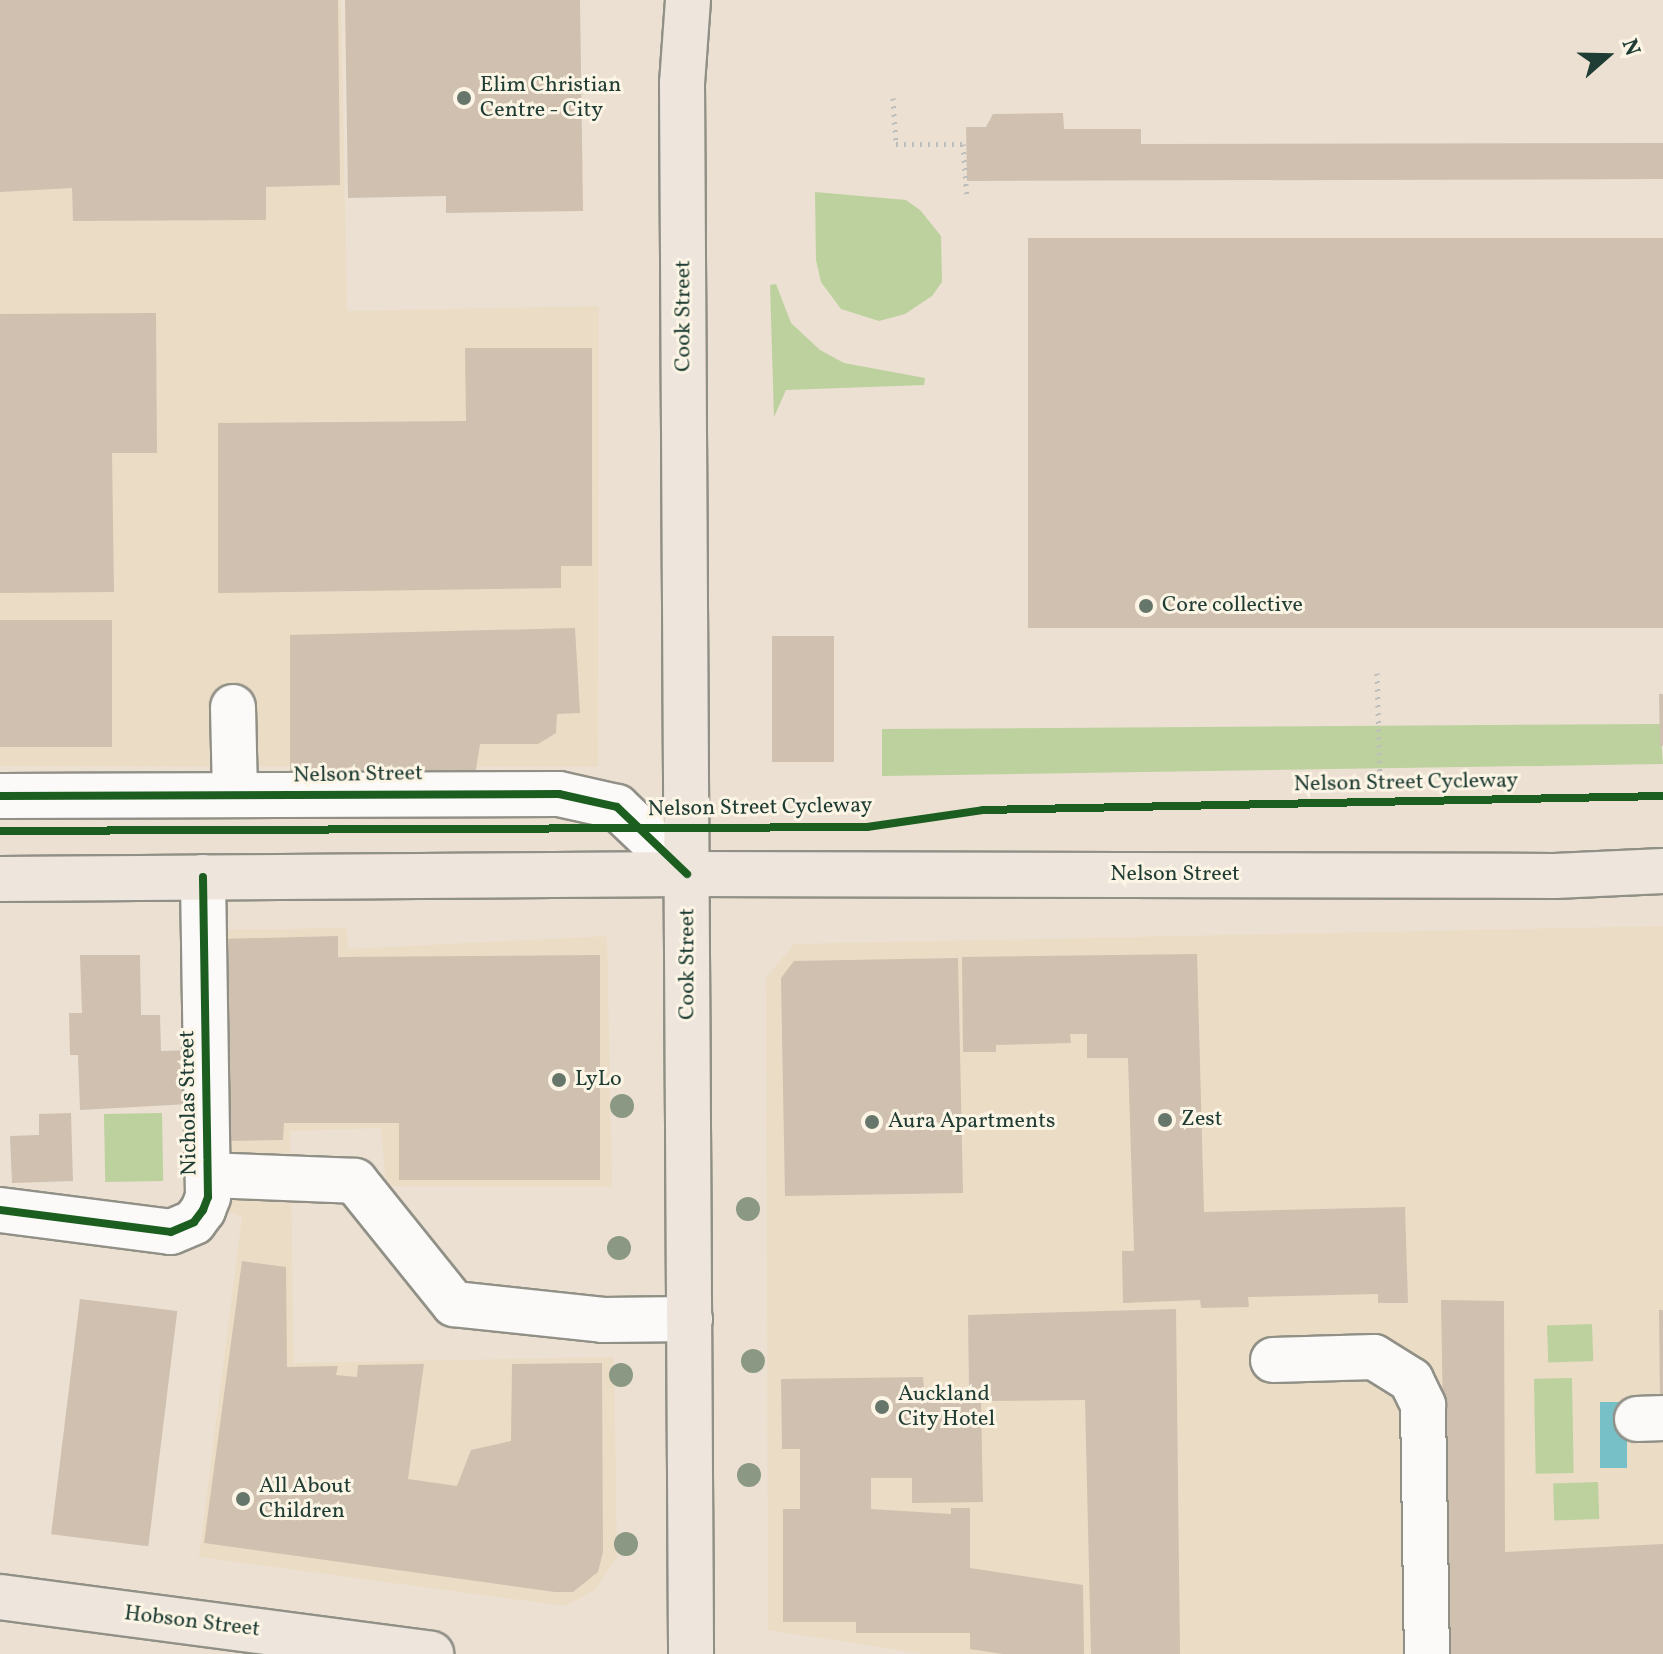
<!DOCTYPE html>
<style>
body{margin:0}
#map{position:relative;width:1663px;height:1654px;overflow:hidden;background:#ece0d2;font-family:Vollkorn,serif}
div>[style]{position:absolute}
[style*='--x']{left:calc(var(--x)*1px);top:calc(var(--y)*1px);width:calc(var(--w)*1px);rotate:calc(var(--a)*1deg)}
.built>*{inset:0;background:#ebdcc5}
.green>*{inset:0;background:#bcd19e;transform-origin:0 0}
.water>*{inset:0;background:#77c0c7;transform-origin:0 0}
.building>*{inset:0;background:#cfc0af;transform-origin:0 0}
.path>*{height:5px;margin-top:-2.5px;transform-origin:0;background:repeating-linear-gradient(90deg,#bdbebb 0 2px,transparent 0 8px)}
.roads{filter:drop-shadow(2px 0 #919087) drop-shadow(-2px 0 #919087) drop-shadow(0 2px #919087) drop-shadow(0 -2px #919087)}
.minor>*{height:44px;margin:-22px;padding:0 22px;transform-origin:22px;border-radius:22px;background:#fcfaf8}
.major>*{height:44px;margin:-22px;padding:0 22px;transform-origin:22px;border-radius:22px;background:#eee5dd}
.cycleway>*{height:8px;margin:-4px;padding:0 4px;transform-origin:4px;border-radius:4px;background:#1b5e20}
.trees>*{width:24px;height:24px;margin:-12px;border-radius:50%;background:#8b9984}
.dots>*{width:22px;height:22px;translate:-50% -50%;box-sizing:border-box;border:4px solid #fcf5e5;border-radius:50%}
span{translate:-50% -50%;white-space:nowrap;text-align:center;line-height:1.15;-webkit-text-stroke:6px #fcf5e5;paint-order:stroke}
.poi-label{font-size:22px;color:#1f3d34}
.left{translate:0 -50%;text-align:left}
.street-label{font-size:22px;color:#1f3d34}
.north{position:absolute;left:1567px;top:16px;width:80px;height:80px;-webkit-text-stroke:6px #fcf5e5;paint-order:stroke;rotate:70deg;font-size:22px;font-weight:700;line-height:32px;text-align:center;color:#1f3d34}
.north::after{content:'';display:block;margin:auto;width:28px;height:36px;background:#1f3d34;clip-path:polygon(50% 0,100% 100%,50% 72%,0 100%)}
</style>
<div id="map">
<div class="built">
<i style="clip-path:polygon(0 0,341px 0,347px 311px,599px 306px,598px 767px,0 766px)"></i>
<i style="clip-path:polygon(1663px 926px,1663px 1654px,925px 1654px,768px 1630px,766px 978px,794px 944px)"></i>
<i style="clip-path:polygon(346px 928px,348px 949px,607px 936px,612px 1187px,386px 1186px,381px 1128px,290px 1131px,294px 1363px,614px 1357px,617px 1557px,595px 1590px,565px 1606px,199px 1557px,242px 1217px,215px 1207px,213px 930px)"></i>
</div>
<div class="green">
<i style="clip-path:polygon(815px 192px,906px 200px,920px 210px,941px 236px,942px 282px,932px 296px,905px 314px,879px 321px,841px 309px,821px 282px,816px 260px)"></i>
<i style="clip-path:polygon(776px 284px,791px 323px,820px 350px,844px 363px,925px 378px,924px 385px,786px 390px,774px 417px,770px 285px)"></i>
<i style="clip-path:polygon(1660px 724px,1663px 764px,882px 776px,882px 729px)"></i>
<i style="left:162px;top:1113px;width:68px;height:58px;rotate:89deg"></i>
<i style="left:1592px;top:1324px;width:37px;height:45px;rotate:88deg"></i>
<i style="left:1572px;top:1378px;width:95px;height:38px;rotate:89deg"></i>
<i style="left:1598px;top:1482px;width:37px;height:45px;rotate:88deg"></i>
</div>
<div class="water">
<i style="left:1600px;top:1402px;width:27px;height:66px"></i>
</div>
<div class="building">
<i style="clip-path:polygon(0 0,338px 0,340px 185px,266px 187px,266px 220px,73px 221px,72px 188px,0 192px)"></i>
<i style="clip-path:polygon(345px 0,580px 0,583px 211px,446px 213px,446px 196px,348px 198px)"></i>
<i style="clip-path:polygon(1063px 113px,1064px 129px,1141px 129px,1141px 144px,1663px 143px,1663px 179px,967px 181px,966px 127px,986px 127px,993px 114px)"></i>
<i style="left:1663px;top:238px;width:390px;height:635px;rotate:90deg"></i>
<i style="clip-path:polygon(156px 313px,157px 453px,112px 453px,114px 592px,0 593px,0 314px)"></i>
<i style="clip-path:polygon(465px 348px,592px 348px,592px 566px,561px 566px,561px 588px,218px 593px,218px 423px,466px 421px)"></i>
<i style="left:0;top:620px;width:112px;height:127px"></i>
<i style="clip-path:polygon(575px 628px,580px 713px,557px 714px,556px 733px,538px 744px,480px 744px,476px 770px,290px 773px,290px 635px)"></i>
<i style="left:772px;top:636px;width:62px;height:126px"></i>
<i style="clip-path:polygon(1659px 694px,1663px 694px,1663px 746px,1660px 746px)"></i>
<i style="clip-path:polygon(338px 936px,338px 957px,600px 955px,600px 1180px,399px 1180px,399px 1123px,284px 1123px,283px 1140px,223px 1141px,220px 939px)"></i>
<i style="clip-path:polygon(1197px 954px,1204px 1212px,1405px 1207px,1408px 1303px,1378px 1303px,1378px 1294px,1248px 1297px,1249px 1307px,1201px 1308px,1200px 1300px,1123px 1303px,1122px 1251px,1134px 1251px,1128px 1058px,1087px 1058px,1087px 1034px,1070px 1034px,1071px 1043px,996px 1045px,996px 1052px,963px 1052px,962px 957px)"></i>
<i style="clip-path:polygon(80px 955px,140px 955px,141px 1015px,160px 1015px,161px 1051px,189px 1050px,189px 1104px,80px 1110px,78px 1055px,70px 1055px,69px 1013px,82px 1013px)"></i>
<i style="clip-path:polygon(958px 958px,963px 1193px,785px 1196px,781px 978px,794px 961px)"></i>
<i style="clip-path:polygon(71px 1113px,73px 1181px,12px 1183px,10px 1136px,39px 1135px,39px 1114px)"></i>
<i style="clip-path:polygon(242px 1261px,286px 1267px,287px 1367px,338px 1366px,336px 1375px,357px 1377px,358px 1365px,424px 1364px,408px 1479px,457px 1486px,471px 1450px,511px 1441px,512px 1364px,602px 1363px,603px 1552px,598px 1572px,573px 1592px,555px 1592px,204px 1543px)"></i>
<i style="left:80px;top:1299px;width:98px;height:237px;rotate:7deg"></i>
<i style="clip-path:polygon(1441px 1300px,1504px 1301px,1505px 1552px,1663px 1544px,1663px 1654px,1447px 1654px)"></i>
<i style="clip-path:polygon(1176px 1309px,1180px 1654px,1091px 1654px,1085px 1400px,981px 1401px,983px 1502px,912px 1503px,912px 1478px,871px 1478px,871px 1509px,951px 1514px,951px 1508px,970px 1508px,970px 1568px,1083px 1585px,1084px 1654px,1003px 1654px,970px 1649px,970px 1633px,856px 1633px,856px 1622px,783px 1622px,783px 1509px,800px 1509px,800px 1449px,782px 1449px,781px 1379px,923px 1377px,924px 1389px,969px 1388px,968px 1315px)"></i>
<i style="clip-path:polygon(1659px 1310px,1663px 1310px,1663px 1403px,1660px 1403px)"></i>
</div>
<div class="path">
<i style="--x:893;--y:98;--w:46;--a:86.3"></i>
<i style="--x:896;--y:144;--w:67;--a:0"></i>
<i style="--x:963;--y:144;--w:55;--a:85.8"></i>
<i style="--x:1377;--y:673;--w:109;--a:88.4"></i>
</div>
<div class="roads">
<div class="minor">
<i style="--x:233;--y:707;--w:87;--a:88.7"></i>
<i style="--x:0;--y:796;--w:559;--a:-0.2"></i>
<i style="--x:559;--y:794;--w:59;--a:12.6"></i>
<i style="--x:617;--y:807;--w:97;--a:43.7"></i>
<i style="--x:208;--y:1175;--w:147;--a:2.3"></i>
<i style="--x:355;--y:1181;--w:158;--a:51.2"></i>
<i style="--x:454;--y:1304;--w:150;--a:6.1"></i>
<i style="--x:603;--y:1320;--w:87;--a:-0.7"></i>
<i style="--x:0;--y:1210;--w:172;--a:7.3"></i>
<i style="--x:171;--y:1232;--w:25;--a:-23"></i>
<i style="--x:194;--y:1222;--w:15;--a:-53"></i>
<i style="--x:203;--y:1210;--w:14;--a:-69"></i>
<i style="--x:208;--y:1197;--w:320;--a:-90.9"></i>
<i style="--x:1273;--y:1360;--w:101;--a:-1.7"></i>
<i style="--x:1374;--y:1357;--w:44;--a:31.9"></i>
<i style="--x:1411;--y:1380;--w:28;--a:64"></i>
<i style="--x:1423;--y:1405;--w:249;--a:89.1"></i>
<i style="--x:1637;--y:1419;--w:26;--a:-2"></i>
</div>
<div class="major">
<i style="--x:688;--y:0;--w:83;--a:94.1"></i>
<i style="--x:682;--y:83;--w:1571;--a:89.67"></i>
<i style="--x:0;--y:879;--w:687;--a:-0.42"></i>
<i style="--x:687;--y:874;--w:868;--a:0.13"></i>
<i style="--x:1555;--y:876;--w:108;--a:-2.7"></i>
<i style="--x:0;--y:1597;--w:435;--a:7.5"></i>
</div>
</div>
<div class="cycleway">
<i style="--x:0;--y:796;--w:559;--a:-0.2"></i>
<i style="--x:559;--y:794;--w:59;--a:12.6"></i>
<i style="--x:617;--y:807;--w:97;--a:43.7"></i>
<i style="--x:0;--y:831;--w:867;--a:-0.26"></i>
<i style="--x:867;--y:827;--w:117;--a:-8.3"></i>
<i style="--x:983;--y:810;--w:680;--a:-1.18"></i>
<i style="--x:0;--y:1210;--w:172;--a:7.3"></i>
<i style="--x:171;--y:1232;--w:25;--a:-23"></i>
<i style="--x:194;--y:1222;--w:15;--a:-53"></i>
<i style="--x:203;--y:1210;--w:14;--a:-69"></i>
<i style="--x:208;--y:1197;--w:320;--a:-90.9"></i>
</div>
<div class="trees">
<i style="left:622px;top:1106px"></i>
<i style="left:748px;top:1209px"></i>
<i style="left:619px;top:1248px"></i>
<i style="left:753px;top:1361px"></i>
<i style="left:621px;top:1375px"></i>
<i style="left:749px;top:1475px"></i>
<i style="left:626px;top:1544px"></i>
</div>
<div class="dots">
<i style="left:464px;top:98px;background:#67766b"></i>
<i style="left:1146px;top:606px;background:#67766b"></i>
<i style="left:559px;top:1080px;background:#67766b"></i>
<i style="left:1165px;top:1120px;background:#67766b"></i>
<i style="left:872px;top:1122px;background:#67766b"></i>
<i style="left:882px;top:1407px;background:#67766b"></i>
<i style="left:243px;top:1499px;background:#67766b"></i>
</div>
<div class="poi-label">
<span class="left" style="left:480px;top:98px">Elim Christian<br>Centre - City</span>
<span class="left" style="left:1162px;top:606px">Core collective</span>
<span class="left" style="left:575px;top:1080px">LyLo</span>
<span class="left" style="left:1181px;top:1120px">Zest</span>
<span class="left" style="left:888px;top:1122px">Aura Apartments</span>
<span class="left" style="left:898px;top:1407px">Auckland<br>City Hotel</span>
<span class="left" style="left:259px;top:1499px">All About<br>Children</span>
</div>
<div class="street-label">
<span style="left:684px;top:316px;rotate:-90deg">Cook Street</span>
<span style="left:358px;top:775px;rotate:-1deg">Nelson Street</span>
<span style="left:1406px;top:783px;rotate:-1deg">Nelson Street Cycleway</span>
<span style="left:760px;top:808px;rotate:-1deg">Nelson Street Cycleway</span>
<span style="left:1175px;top:875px">Nelson Street</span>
<span style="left:688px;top:964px;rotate:-90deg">Cook Street</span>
<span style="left:189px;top:1103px;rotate:-91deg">Nicholas Street</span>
<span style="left:192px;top:1622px;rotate:7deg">Hobson Street</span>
</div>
<div class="north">N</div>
</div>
